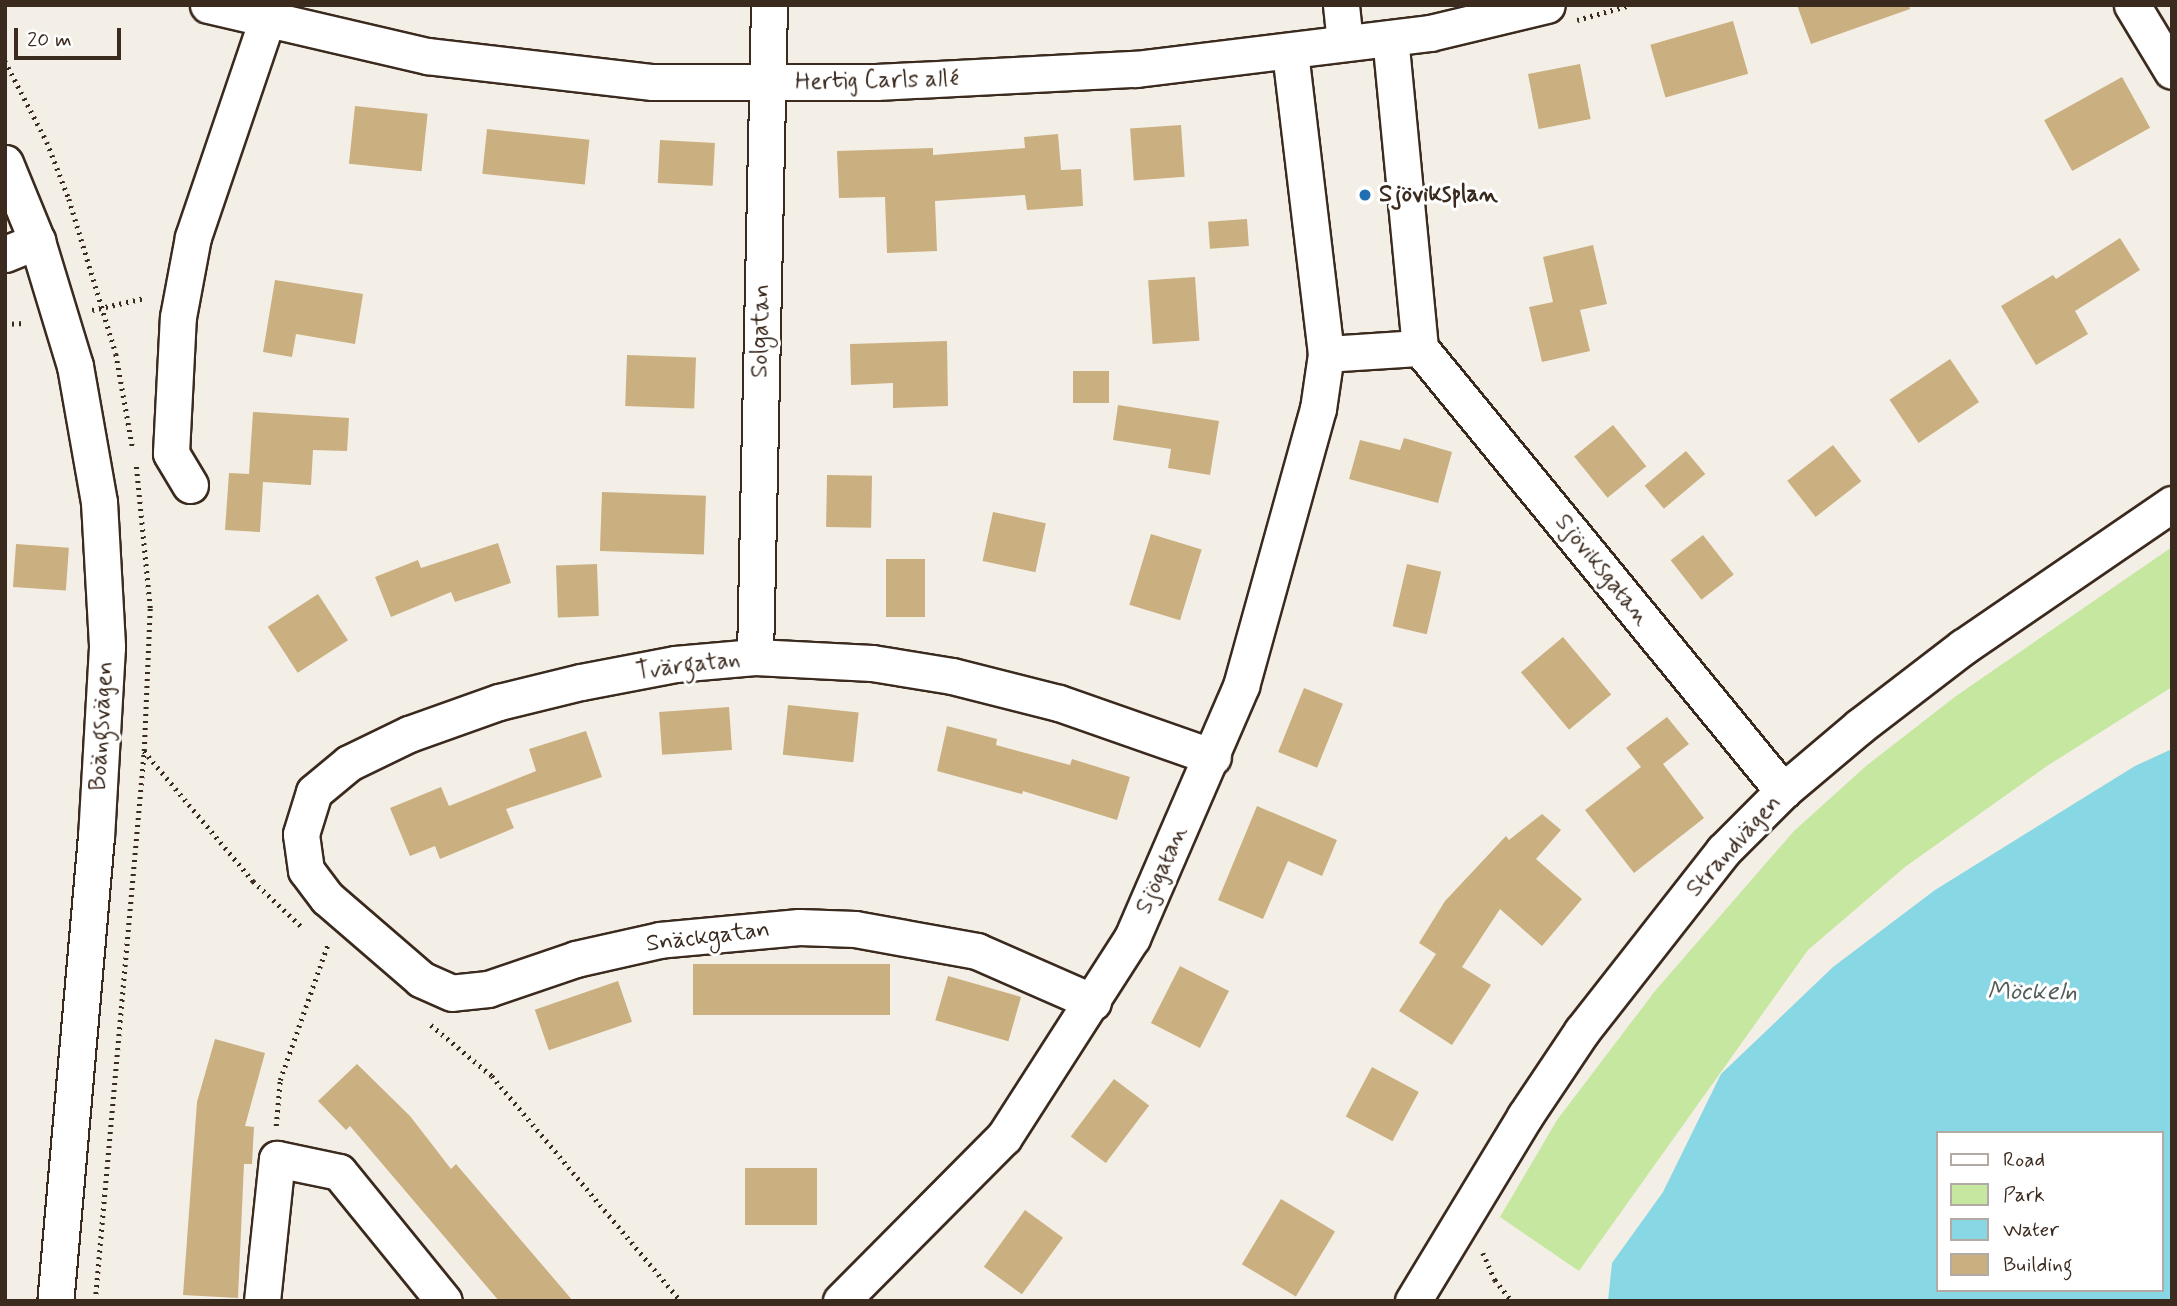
<!DOCTYPE html>
<meta charset="utf-8">
<style>
body{margin:0}
#map{position:relative;width:2177px;height:1306px;overflow:hidden;background:#f4efe6;font-family:Mynerve,sans-serif}
div>[style]{position:absolute}
[style*='--x']{left:calc(var(--x)*1px);top:calc(var(--y)*1px);width:calc(var(--w)*1px);rotate:calc(var(--a)*1deg)}
.green>*{inset:0;background:#c5e7a0}
.water>*{inset:0;background:#87d7e4}
.building>*{inset:0;background:#caaf80;transform-origin:0 0}
.path>*{height:4.5px;margin-top:-2.25px;transform-origin:0;background:repeating-linear-gradient(90deg,#3b2a1e 0 2px,transparent 0 7px)}
.roads{filter:drop-shadow(2px 0 #3b2a1e) drop-shadow(-2px 0 #3b2a1e) drop-shadow(0 2px #3b2a1e) drop-shadow(0 -2px #3b2a1e)}
.minor>*{height:35px;margin:-17.5px;padding:0 17.5px;transform-origin:17.5px;border-radius:17.5px;background:#fff}
.dots>*{width:19px;height:19px;translate:-50% -50%;box-sizing:border-box;border:4px solid #fff;border-radius:50%}
span{translate:-50% -50%;white-space:nowrap;text-align:center;line-height:1.15;-webkit-text-stroke:6px #fff;paint-order:stroke}
.street-label{font-size:24px;color:#3b2a1e}
.poi-label{font-size:24px;color:#3b2a1e;font-weight:700}
.left{translate:0 -50%;text-align:left}
.water-label{font-size:26px;color:#525e59;font-style:italic}
.frame{position:absolute;inset:0;border:7px solid #3b2a1e;pointer-events:none}
.legend{position:absolute;left:1936px;top:1131px;width:228px;height:161px;box-sizing:border-box;background:#fff;border:2px solid #b1aaa5;margin:0;padding:9px 12px;list-style:none;font-size:21px;color:#3b2a1e}
.legend li{display:flex;align-items:center;gap:14px;height:35px}
.legend b{width:35px;border:2px solid #b1aaa5}
.scale{position:absolute;left:14px;top:28px;width:107px;height:32px;box-sizing:border-box;border:4px solid #3b2a1e;border-top:0;padding-left:9px;font-size:21px;line-height:24px;white-space:nowrap;color:#3b2a1e;-webkit-text-stroke:5px #fff;paint-order:stroke}
</style>
<div id="map">
<div class="green">
<i style="clip-path:polygon(2172px 547px,2172px 687px,2047px 766px,1905px 867px,1808px 950px,1579px 1271px,1500px 1217px,1557px 1120px,1655px 991px,1794px 831px,1866px 766px,1956px 696px)"></i>
</div>
<div class="water">
<i style="clip-path:polygon(evenodd,2172px 749px,2172px 1301px,1608px 1301px,1612px 1263px,1663px 1192px,1721px 1074px,1833px 967px,1935px 890px,2135px 766px,2172px 749px,1937px 1133px,2161px 1133px,2161px 1290px,1937px 1290px,1937px 1133px)"></i>
</div>
<div class="building">
<i style="clip-path:polygon(1797px 5px,1909px 5px,1910px 9px,1811px 44px)"></i>
<i style="left:1733px;top:21px;width:55px;height:86px;rotate:74deg"></i>
<i style="left:1580px;top:64px;width:56px;height:53px;rotate:79deg"></i>
<i style="left:2122px;top:77px;width:58px;height:89px;rotate:61deg"></i>
<i style="left:355px;top:106px;width:73px;height:58px;rotate:6deg"></i>
<i style="left:1181px;top:125px;width:52px;height:51px;rotate:86deg"></i>
<i style="left:487px;top:129px;width:103px;height:45px;rotate:6deg"></i>
<i style="clip-path:polygon(1058px 134px,1061px 170px,1081px 169px,1083px 206px,1027px 210px,1025px 195px,935px 201px,937px 251px,887px 253px,885px 197px,839px 198px,837px 151px,933px 148px,933px 155px,1025px 148px,1024px 137px)"></i>
<i style="left:660px;top:140px;width:55px;height:43px;rotate:3deg"></i>
<i style="left:1247px;top:219px;width:27px;height:39px;rotate:86deg"></i>
<i style="clip-path:polygon(2120px 238px,2140px 270px,2075px 311px,2088px 334px,2036px 365px,2001px 306px,2053px 275px,2056px 279px)"></i>
<i style="clip-path:polygon(1593px 245px,1607px 304px,1580px 310px,1590px 351px,1542px 362px,1529px 307px,1553px 302px,1543px 257px)"></i>
<i style="left:1195px;top:277px;width:64px;height:47px;rotate:86deg"></i>
<i style="clip-path:polygon(275px 280px,363px 294px,355px 344px,296px 334px,292px 357px,263px 352px)"></i>
<i style="clip-path:polygon(947px 341px,948px 406px,893px 408px,893px 383px,851px 385px,850px 344px)"></i>
<i style="left:627px;top:355px;width:69px;height:51px;rotate:2deg"></i>
<i style="left:1950px;top:359px;width:52px;height:73px;rotate:56deg"></i>
<i style="left:1073px;top:371px;width:36px;height:32px"></i>
<i style="clip-path:polygon(1118px 405px,1219px 421px,1210px 475px,1168px 468px,1171px 449px,1113px 440px)"></i>
<i style="clip-path:polygon(253px 412px,349px 418px,347px 451px,313px 450px,311px 485px,263px 482px,260px 532px,225px 530px,229px 473px,249px 474px)"></i>
<i style="left:1613px;top:425px;width:53px;height:50px;rotate:51deg"></i>
<i style="clip-path:polygon(1404px 438px,1452px 452px,1438px 503px,1349px 479px,1360px 440px,1400px 450px)"></i>
<i style="left:1833px;top:445px;width:46px;height:58px;rotate:52deg"></i>
<i style="left:1686px;top:451px;width:30px;height:54px;rotate:50deg"></i>
<i style="left:827px;top:475px;width:45px;height:52px;rotate:1deg"></i>
<i style="left:602px;top:492px;width:104px;height:59px;rotate:2deg"></i>
<i style="left:993px;top:512px;width:54px;height:50px;rotate:12deg"></i>
<i style="left:1151px;top:534px;width:53px;height:74px;rotate:17deg"></i>
<i style="left:1703px;top:535px;width:50px;height:41px;rotate:52deg"></i>
<i style="clip-path:polygon(498px 543px,511px 583px,455px 602px,451px 592px,391px 617px,375px 577px,418px 560px,421px 568px)"></i>
<i style="left:16px;top:544px;width:53px;height:43px;rotate:4deg"></i>
<i style="left:886px;top:559px;width:39px;height:58px"></i>
<i style="left:597px;top:564px;width:52px;height:41px;rotate:88deg"></i>
<i style="left:1407px;top:564px;width:35px;height:64px;rotate:13deg"></i>
<i style="left:318px;top:594px;width:55px;height:60px;rotate:57deg"></i>
<i style="left:1563px;top:637px;width:75px;height:55px;rotate:50deg"></i>
<i style="left:1304px;top:688px;width:42px;height:69px;rotate:22deg"></i>
<i style="left:788px;top:705px;width:71px;height:50px;rotate:6deg"></i>
<i style="left:729px;top:707px;width:43px;height:70px;rotate:86deg"></i>
<i style="clip-path:polygon(1667px 717px,1689px 744px,1663px 764px,1704px 818px,1634px 873px,1585px 810px,1641px 767px,1626px 748px)"></i>
<i style="clip-path:polygon(947px 726px,997px 739px,996px 745px,1070px 765px,1072px 759px,1130px 777px,1117px 820px,1023px 791px,1022px 794px,937px 771px)"></i>
<i style="clip-path:polygon(586px 731px,602px 777px,506px 809px,514px 828px,440px 859px,435px 846px,410px 856px,390px 808px,441px 787px,449px 806px,536px 771px,529px 749px)"></i>
<i style="clip-path:polygon(1257px 806px,1337px 840px,1322px 876px,1288px 861px,1263px 919px,1218px 900px)"></i>
<i style="clip-path:polygon(1542px 814px,1561px 830px,1536px 859px,1582px 899px,1542px 946px,1500px 909px,1462px 967px,1491px 985px,1452px 1045px,1399px 1011px,1436px 954px,1419px 943px,1445px 901px,1506px 836px,1509px 840px)"></i>
<i style="left:693px;top:964px;width:197px;height:51px"></i>
<i style="left:1180px;top:966px;width:55px;height:64px;rotate:27deg"></i>
<i style="left:948px;top:976px;width:76px;height:46px;rotate:16deg"></i>
<i style="left:618px;top:981px;width:43px;height:88px;rotate:71deg"></i>
<i style="clip-path:polygon(215px 1039px,265px 1053px,245px 1126px,254px 1127px,252px 1164px,244px 1164px,238px 1298px,183px 1295px,197px 1102px)"></i>
<i style="clip-path:polygon(357px 1064px,410px 1116px,451px 1169px,456px 1164px,573px 1301px,499px 1301px,350px 1126px,346px 1130px,318px 1101px)"></i>
<i style="left:1372px;top:1067px;width:53px;height:56px;rotate:28deg"></i>
<i style="left:1114px;top:1079px;width:44px;height:72px;rotate:37deg"></i>
<i style="left:745px;top:1168px;width:72px;height:57px"></i>
<i style="left:1281px;top:1199px;width:63px;height:76px;rotate:31deg"></i>
<i style="left:1025px;top:1210px;width:47px;height:70px;rotate:36deg"></i>
</div>
<div class="path">
<i style="--x:1577;--y:20;--w:55;--a:-15.8"></i>
<i style="--x:5;--y:61;--w:91;--a:62.6"></i>
<i style="--x:47;--y:142;--w:61;--a:68.9"></i>
<i style="--x:69;--y:199;--w:162;--a:73.1"></i>
<i style="--x:116;--y:354;--w:97;--a:79.9"></i>
<i style="--x:92;--y:310;--w:54;--a:-12.8"></i>
<i style="--x:5;--y:324;--w:20;--a:-3"></i>
<i style="--x:144;--y:751;--w:170;--a:50"></i>
<i style="--x:253;--y:881;--w:67;--a:43.2"></i>
<i style="--x:431;--y:1025;--w:80;--a:39.9"></i>
<i style="--x:492;--y:1076;--w:294;--a:50"></i>
<i style="--x:276;--y:1126;--w:46;--a:-85"></i>
<i style="--x:280;--y:1080;--w:144;--a:-70.6"></i>
<i style="--x:1483;--y:1253;--w:30;--a:66"></i>
<i style="--x:1495;--y:1280;--w:27;--a:51"></i>
<i style="--x:95;--y:1301;--w:552;--a:-84.91"></i>
<i style="--x:144;--y:751;--w:143;--a:-87.6"></i>
<i style="--x:150;--y:608;--w:144;--a:-95.6"></i>
</div>
<div class="roads">
<div class="minor">
<i style="--x:208;--y:5;--w:225;--a:13.1"></i>
<i style="--x:427;--y:56;--w:227;--a:6.6"></i>
<i style="--x:653;--y:82;--w:223;--a:0"></i>
<i style="--x:876;--y:82;--w:260;--a:-2.9"></i>
<i style="--x:1136;--y:69;--w:296;--a:-7"></i>
<i style="--x:1430;--y:33;--w:120;--a:-13.5"></i>
<i style="--x:1341;--y:5;--w:38;--a:84"></i>
<i style="--x:2132;--y:5;--w:77;--a:58.8"></i>
<i style="--x:1290;--y:52;--w:304;--a:83.2"></i>
<i style="--x:1326;--y:354;--w:94;--a:-3.7"></i>
<i style="--x:1420;--y:348;--w:311;--a:-95.5"></i>
<i style="--x:5;--y:163;--w:84;--a:67.7"></i>
<i style="--x:37;--y:241;--w:131;--a:73.1"></i>
<i style="--x:75;--y:366;--w:138;--a:80"></i>
<i style="--x:99;--y:502;--w:145;--a:86.8"></i>
<i style="--x:107;--y:647;--w:189;--a:93.3"></i>
<i style="--x:96;--y:836;--w:467;--a:95"></i>
<i style="--x:5;--y:254;--w:35;--a:-22"></i>
<i style="--x:1420;--y:348;--w:573;--a:50.67"></i>
<i style="--x:190;--y:485;--w:37;--a:-121"></i>
<i style="--x:171;--y:453;--w:136;--a:-87.1"></i>
<i style="--x:178;--y:317;--w:81;--a:-79.4"></i>
<i style="--x:193;--y:237;--w:229;--a:-71.2"></i>
<i style="--x:755;--y:657;--w:652;--a:-88.77"></i>
<i style="--x:1093;--y:1002;--w:127;--a:-156.3"></i>
<i style="--x:977;--y:951;--w:124;--a:-169.8"></i>
<i style="--x:855;--y:929;--w:56;--a:-178"></i>
<i style="--x:799;--y:927;--w:140;--a:174.7"></i>
<i style="--x:660;--y:940;--w:86;--a:167.3"></i>
<i style="--x:576;--y:959;--w:93;--a:161.2"></i>
<i style="--x:488;--y:989;--w:36;--a:174"></i>
<i style="--x:452;--y:993;--w:34;--a:-156"></i>
<i style="--x:421;--y:979;--w:124;--a:-139.2"></i>
<i style="--x:327;--y:898;--w:35;--a:-127"></i>
<i style="--x:306;--y:870;--w:36;--a:-98"></i>
<i style="--x:301;--y:834;--w:44;--a:-72.8"></i>
<i style="--x:314;--y:792;--w:45;--a:-39.6"></i>
<i style="--x:349;--y:763;--w:67;--a:-25.8"></i>
<i style="--x:409;--y:734;--w:96;--a:-19.6"></i>
<i style="--x:499;--y:702;--w:84;--a:-13.7"></i>
<i style="--x:581;--y:682;--w:96;--a:-10.8"></i>
<i style="--x:675;--y:664;--w:80;--a:-5"></i>
<i style="--x:755;--y:657;--w:117;--a:2.9"></i>
<i style="--x:872;--y:663;--w:81;--a:9.2"></i>
<i style="--x:952;--y:676;--w:110;--a:14.2"></i>
<i style="--x:1059;--y:703;--w:163;--a:19.3"></i>
<i style="--x:262;--y:1301;--w:143;--a:-84"></i>
<i style="--x:277;--y:1159;--w:63;--a:11.8"></i>
<i style="--x:339;--y:1172;--w:166;--a:50.9"></i>
<i style="--x:841;--y:1301;--w:231;--a:-45.2"></i>
<i style="--x:1004;--y:1137;--w:237;--a:-57.3"></i>
<i style="--x:1132;--y:938;--w:275;--a:-66.6"></i>
<i style="--x:1241;--y:686;--w:288;--a:-74.5"></i>
<i style="--x:1318;--y:409;--w:56;--a:-81.7"></i>
<i style="--x:1413;--y:1301;--w:216;--a:-58.8"></i>
<i style="--x:1525;--y:1116;--w:102;--a:-56.2"></i>
<i style="--x:1582;--y:1031;--w:229;--a:-51.9"></i>
<i style="--x:1723;--y:851;--w:85;--a:-45"></i>
<i style="--x:1783;--y:791;--w:101;--a:-40.2"></i>
<i style="--x:1860;--y:726;--w:130;--a:-37.5"></i>
<i style="--x:1963;--y:647;--w:253;--a:-34.4"></i>
</div>
</div>
<div class="dots">
<i style="left:1365px;top:195px;background:#1f6fb2"></i>
</div>
<div class="street-label">
<span style="left:877px;top:81px;rotate:-1deg">Hertig Carls allé</span>
<span style="left:761px;top:331px;rotate:-89deg">Solgatan</span>
<span style="left:1602px;top:570px;rotate:51deg">Sjöviksgatan</span>
<span style="left:688px;top:666px;rotate:-7deg">Tvärgatan</span>
<span style="left:102px;top:726px;rotate:-87deg">Boängsvägen</span>
<span style="left:1734px;top:846px;rotate:-48deg">Strandvägen</span>
<span style="left:1162px;top:870px;rotate:-66deg">Sjögatan</span>
<span style="left:708px;top:937px;rotate:-7deg">Snäckgatan</span>
</div>
<div class="poi-label">
<span class="left" style="left:1379px;top:195px">Sjöviksplan</span>
</div>
<div class="water-label">
<span style="left:2032px;top:993px">Möckeln</span>
</div>
<div class="frame"></div>
<ul class="legend">
<li><b style="height:9px;background:#fff"></b>Road</li>
<li><b style="height:19px;background:#c5e7a0"></b>Park</li>
<li><b style="height:19px;background:#87d7e4"></b>Water</li>
<li><b style="height:19px;background:#caaf80"></b>Building</li>
</ul>
<div class="scale">20 m</div>
</div>
